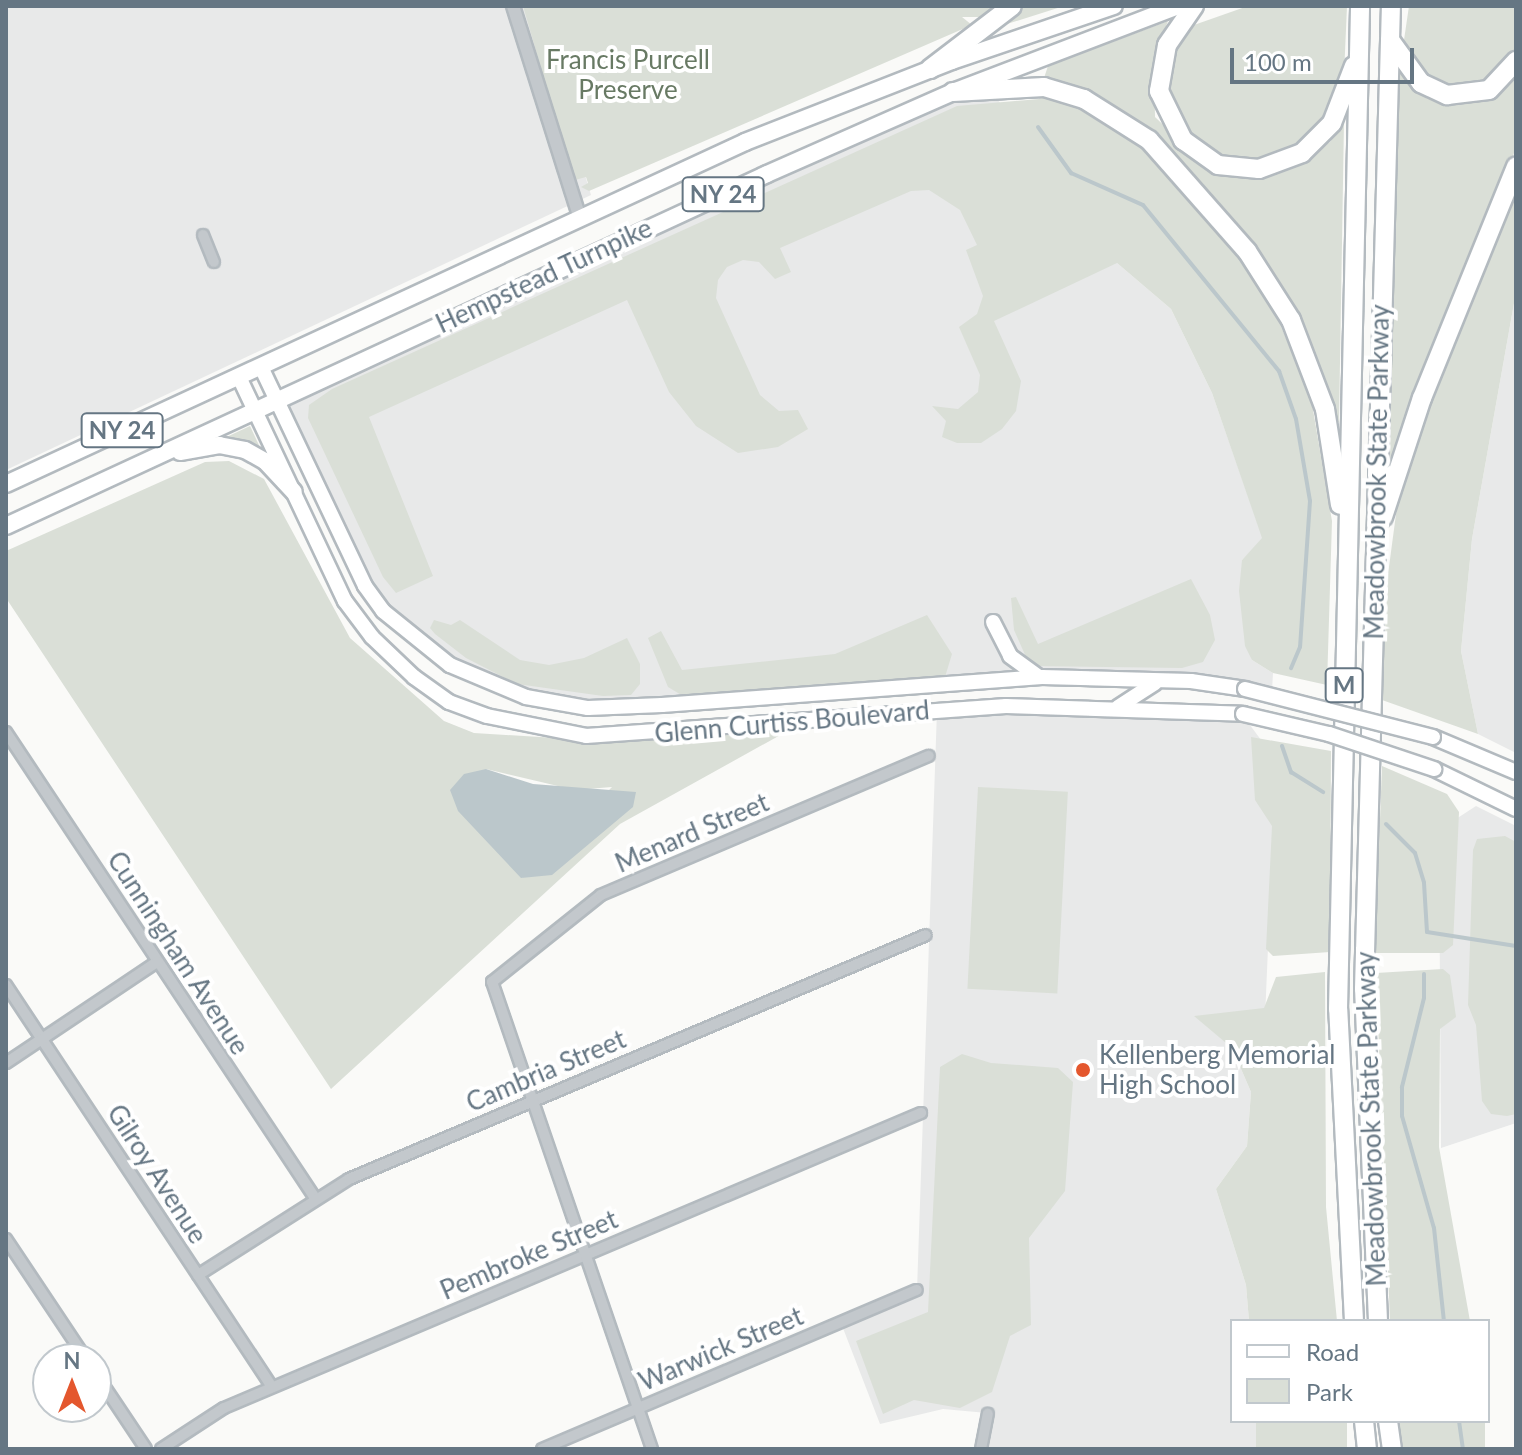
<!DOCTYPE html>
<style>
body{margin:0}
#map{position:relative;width:1522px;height:1455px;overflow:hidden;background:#fafaf8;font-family:Lato,sans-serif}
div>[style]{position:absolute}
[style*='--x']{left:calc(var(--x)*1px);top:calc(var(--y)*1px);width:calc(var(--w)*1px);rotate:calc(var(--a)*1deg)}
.built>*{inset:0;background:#e8e9e9}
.green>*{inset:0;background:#dadfd7;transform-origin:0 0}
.water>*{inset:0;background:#bbc7cb}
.stream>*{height:4px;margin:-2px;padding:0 2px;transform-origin:2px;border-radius:2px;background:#bbc7cb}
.roads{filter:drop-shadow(2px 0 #b3babf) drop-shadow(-2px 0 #b3babf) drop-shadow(0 2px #b3babf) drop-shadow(0 -2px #b3babf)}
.minor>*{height:10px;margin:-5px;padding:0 5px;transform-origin:5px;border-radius:5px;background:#c3c8cc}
.tertiary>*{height:12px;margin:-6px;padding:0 6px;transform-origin:6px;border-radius:6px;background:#c3c8cc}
.secondary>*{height:14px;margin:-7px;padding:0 7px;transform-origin:7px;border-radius:7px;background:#fff}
.primary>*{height:16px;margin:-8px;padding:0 8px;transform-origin:8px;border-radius:8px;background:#fff}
.motorway>*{height:18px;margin:-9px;padding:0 9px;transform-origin:9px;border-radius:9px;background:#fff}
.bridges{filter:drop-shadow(2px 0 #b3babf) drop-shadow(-2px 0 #b3babf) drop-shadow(0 2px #b3babf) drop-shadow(0 -2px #b3babf)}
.secondary-bridge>*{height:14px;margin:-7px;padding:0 7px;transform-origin:7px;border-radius:7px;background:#fff}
.dots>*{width:22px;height:22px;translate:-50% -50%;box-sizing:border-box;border:4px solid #fff;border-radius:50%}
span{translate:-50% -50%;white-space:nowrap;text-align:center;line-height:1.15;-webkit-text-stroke:8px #fff;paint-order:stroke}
.shield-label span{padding:2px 6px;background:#fff;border:2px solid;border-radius:6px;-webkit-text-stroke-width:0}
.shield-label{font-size:24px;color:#657683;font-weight:700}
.park-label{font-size:26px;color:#687a64}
.street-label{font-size:26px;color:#657683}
.poi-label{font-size:26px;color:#657683}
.left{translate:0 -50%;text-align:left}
.frame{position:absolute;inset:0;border:8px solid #657683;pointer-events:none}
.legend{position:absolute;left:1230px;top:1319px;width:260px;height:104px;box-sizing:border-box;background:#fff;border:2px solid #c1c8cd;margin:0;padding:10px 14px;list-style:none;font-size:24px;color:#657683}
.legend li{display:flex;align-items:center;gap:16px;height:40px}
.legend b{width:40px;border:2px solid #c1c8cd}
.north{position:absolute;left:32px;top:1343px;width:80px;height:80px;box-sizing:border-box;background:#fff;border:2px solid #c1c8cd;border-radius:50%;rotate:0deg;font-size:22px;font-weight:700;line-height:32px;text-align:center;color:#657683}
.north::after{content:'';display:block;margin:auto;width:28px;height:36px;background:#e4572e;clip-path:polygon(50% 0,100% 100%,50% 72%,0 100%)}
.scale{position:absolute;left:1230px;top:48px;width:184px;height:36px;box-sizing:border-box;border:4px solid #657683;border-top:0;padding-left:10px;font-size:24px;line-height:28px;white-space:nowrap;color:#657683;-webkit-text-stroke:6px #fff;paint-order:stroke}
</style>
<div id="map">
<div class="built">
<i style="clip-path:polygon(6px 6px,534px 6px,591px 195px,6px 470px)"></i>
<i style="clip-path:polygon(992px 92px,1117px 263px,1171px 309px,1212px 393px,1263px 539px,1242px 560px,1252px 660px,1273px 673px,1272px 691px,1071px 676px,592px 705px,530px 696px,448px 661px,390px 615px,370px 590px,277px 395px,938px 103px)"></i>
<i style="clip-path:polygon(1516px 292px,1516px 753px,1478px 734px,1461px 651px,1472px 539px)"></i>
<i style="clip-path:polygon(937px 710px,1244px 717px,1276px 760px,1265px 1018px,1232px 1048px,1251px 1092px,1247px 1146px,1216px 1189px,1246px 1285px,1249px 1321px,1232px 1321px,1232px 1421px,1256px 1421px,1258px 1449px,981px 1449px,987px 1413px,943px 1409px,880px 1424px,841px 1323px,917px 1290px)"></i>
<i style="clip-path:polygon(1476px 806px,1516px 826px,1516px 1123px,1441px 1148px,1439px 830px)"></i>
</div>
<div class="green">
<i style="clip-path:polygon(523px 6px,1004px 6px,986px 17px,962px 17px,972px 25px,589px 191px,581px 187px,588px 183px,586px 177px,575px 180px,571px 172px)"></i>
<i style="clip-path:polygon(1017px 6px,1064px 6px,1007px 24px,1015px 18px)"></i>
<i style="clip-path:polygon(1248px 6px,1347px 6px,1344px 75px,1326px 123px,1304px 145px,1274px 160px,1242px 163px,1212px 154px,1183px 134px,1168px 104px,1167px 64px,1194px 25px)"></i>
<i style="clip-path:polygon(1409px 6px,1516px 6px,1516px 47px,1503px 69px,1483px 85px,1455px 89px,1429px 81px,1413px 65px,1404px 40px)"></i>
<i style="clip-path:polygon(1168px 21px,1154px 58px,1155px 117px,1203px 163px,1301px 162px,1330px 142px,1344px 122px,1339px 422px,1335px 423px,1266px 266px,1231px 219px,1141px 124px,1107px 101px,1043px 81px,1048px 66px)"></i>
<i style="clip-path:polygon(1403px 66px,1443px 100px,1516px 72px,1516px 148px,1394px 460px,1388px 458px,1388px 432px,1397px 67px)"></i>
<i style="clip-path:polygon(1041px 93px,1070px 98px,1137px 137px,1229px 235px,1285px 321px,1280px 324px,1311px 398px,1332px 521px,1327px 685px,1273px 673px,1252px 660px,1245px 646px,1239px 591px,1242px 560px,1262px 538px,1212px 393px,1171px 309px,1117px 263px,994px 321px,1021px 381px,1016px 411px,1002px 429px,981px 443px,957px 443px,942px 437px,946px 421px,932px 406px,958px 409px,978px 392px,980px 375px,959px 327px,977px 314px,983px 296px,966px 250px,977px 245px,960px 210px,929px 190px,911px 191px,780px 248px,791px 272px,775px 279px,759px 262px,743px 260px,727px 267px,718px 280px,716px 298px,760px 395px,779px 411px,798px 410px,808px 429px,778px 447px,738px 453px,696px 426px,669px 392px,627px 300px,369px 417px,433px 576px,396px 593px,383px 577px,308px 418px,309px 405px,332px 389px,957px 106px,1039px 99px)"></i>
<i style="clip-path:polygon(1516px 179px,1516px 292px,1472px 539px,1461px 651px,1478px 734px,1382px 700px,1383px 612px,1400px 484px)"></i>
<i style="clip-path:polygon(250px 426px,264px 456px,218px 441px)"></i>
<i style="clip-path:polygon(evenodd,229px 461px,264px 479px,350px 638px,444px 721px,474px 733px,572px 739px,802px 723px,620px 824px,331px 1089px,6px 598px,6px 551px,205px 462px,229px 461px,486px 769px,575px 790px,612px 787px,522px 878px,486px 769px)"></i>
<i style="clip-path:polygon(1191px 579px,1210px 615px,1215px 640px,1203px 662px,1182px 668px,1030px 666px,1014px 630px,1011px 598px,1016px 597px,1038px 644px)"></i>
<i style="clip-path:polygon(927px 615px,952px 654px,945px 677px,683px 696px,668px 687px,648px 638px,661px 631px,682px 670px,835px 654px)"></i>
<i style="clip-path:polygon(434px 620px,451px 625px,460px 620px,520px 660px,549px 665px,584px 658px,627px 638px,640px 664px,640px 684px,631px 695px,603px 696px,517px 684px,466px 658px,435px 634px,430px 628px)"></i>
<i style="clip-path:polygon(1251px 737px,1331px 751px,1330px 952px,1273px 956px,1266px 949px,1272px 826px,1255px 800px)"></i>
<i style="clip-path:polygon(1382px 766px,1447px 794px,1459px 812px,1453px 945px,1443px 953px,1375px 953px)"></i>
<i style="left:978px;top:787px;width:90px;height:202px;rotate:3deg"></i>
<i style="clip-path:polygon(1505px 836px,1516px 842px,1516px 1114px,1507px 1116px,1491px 1114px,1482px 1101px,1476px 1025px,1468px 1005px,1473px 850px,1477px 839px)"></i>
<i style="clip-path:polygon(1443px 969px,1450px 975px,1456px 1017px,1440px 1029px,1439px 1147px,1470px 1321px,1390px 1321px,1376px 973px)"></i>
<i style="clip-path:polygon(1325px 972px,1326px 1207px,1337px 1321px,1249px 1321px,1246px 1285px,1216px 1189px,1247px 1146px,1251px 1092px,1232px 1048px,1194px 1016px,1264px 1008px,1276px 977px)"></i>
<i style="clip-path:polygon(962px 1054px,991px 1063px,1058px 1068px,1073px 1082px,1065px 1191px,1029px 1238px,1031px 1325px,1010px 1336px,992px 1392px,960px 1408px,914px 1400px,883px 1414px,856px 1341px,928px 1312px,940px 1067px)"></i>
<i style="left:1256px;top:1421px;width:91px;height:28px"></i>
<i style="left:1400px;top:1421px;width:85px;height:28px"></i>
</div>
<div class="water">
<i style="clip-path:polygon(486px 769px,533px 784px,636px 792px,633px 807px,552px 875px,521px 878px,458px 811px,450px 790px,464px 774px)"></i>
</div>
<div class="stream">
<i style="--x:1038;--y:127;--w:57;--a:54.3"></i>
<i style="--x:1071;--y:173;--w:79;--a:24"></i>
<i style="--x:1143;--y:205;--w:215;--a:50.7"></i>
<i style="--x:1279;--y:371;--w:51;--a:70.5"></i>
<i style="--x:1296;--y:419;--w:83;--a:80.3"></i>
<i style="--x:1310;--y:501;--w:146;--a:93.9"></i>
<i style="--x:1300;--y:647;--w:23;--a:113"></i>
<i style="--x:1282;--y:746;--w:28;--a:71"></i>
<i style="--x:1291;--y:772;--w:38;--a:32"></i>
<i style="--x:1386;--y:824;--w:41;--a:45"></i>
<i style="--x:1415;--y:853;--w:31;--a:73"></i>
<i style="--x:1424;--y:883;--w:49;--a:86.5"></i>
<i style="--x:1427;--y:932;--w:90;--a:8.9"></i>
<i style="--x:1424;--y:974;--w:24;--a:90"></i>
<i style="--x:1424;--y:998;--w:92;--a:103.9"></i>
<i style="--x:1402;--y:1087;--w:29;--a:90"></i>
<i style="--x:1402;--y:1116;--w:116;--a:74.1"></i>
<i style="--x:1434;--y:1228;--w:94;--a:83.9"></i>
<i style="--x:1459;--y:1421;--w:28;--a:82"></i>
</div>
<div class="roads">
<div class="minor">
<i style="--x:203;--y:235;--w:29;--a:68"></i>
<i style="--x:6;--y:732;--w:559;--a:56.45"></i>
<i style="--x:6;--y:985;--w:482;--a:56.5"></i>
<i style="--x:6;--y:1063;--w:182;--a:-33.8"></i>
<i style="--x:6;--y:1239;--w:144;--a:56.3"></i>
<i style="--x:198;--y:1275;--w:179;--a:-32.4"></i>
<i style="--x:349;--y:1179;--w:626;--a:-22.92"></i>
<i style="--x:96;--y:1374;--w:90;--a:56.3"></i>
<i style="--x:161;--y:1449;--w:75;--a:-33.1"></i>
<i style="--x:224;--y:1408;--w:757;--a:-22.94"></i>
<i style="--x:542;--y:1449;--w:407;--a:-23"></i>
<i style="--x:652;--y:1449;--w:494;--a:-108.9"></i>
<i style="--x:492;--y:982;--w:139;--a:-38.6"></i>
<i style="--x:601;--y:895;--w:356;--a:-23"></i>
<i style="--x:981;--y:1449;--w:36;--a:-79"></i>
</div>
<div class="tertiary">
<i style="--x:513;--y:6;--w:223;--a:72.5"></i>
</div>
<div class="secondary">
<i style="--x:261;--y:367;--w:242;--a:64.6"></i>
<i style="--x:365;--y:586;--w:31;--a:54"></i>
<i style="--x:383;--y:611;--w:86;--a:38.9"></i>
<i style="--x:450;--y:665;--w:82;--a:22.8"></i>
<i style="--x:526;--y:697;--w:63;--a:10.1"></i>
<i style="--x:588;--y:708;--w:74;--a:-2.3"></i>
<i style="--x:662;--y:705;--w:381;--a:-4.2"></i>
<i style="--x:1042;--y:677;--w:149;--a:1.5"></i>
<i style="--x:1191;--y:681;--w:55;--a:8.4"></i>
<i style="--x:239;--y:377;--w:248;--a:64.7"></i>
<i style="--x:345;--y:601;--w:45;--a:53.1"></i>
<i style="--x:372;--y:637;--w:58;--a:43.6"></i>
<i style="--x:414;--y:677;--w:43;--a:35.5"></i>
<i style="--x:449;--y:702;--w:40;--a:20.2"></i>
<i style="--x:487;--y:716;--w:101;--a:11.4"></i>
<i style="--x:586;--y:736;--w:421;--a:-4.1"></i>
<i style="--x:1006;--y:706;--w:237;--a:1.9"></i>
<i style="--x:993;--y:622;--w:38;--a:63"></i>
<i style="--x:1010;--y:656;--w:34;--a:36"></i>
<i style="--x:1118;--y:707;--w:44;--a:-33"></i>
<i style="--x:1433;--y:737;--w:90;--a:22.9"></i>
<i style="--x:1434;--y:769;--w:91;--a:26"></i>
</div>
<div class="primary">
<i style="--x:180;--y:452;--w:40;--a:-10"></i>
<i style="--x:219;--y:445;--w:26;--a:11"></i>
<i style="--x:245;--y:450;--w:23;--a:29"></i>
<i style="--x:265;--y:461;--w:42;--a:46.9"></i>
<i style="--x:6;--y:484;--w:814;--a:-24.83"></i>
<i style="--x:745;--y:142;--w:222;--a:-21.4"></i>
<i style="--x:952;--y:61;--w:171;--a:-18.8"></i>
<i style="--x:6;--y:526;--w:838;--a:-24.82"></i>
<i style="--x:767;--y:174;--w:203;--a:-23.8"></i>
<i style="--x:953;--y:92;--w:241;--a:-20.9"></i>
</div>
<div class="motorway">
<i style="--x:1194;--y:6;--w:47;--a:124.7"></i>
<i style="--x:1167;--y:45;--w:47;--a:99.9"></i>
<i style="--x:1159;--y:91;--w:55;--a:63.9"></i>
<i style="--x:1183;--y:140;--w:43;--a:35.5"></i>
<i style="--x:1218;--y:165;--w:41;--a:5.6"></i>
<i style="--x:1259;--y:169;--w:46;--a:-20.4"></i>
<i style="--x:1302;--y:153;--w:42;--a:-45"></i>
<i style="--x:1332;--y:123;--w:61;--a:-68.9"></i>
<i style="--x:1390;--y:40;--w:53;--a:54.2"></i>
<i style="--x:1421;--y:83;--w:29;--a:25"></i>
<i style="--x:1447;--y:95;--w:42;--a:-6.8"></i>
<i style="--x:1489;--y:90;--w:40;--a:-47"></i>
<i style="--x:930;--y:69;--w:103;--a:-37.5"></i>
<i style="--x:953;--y:92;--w:91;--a:-3.1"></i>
<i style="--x:1044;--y:87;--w:42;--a:16.7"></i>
<i style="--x:1084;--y:99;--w:77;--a:32.2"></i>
<i style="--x:1149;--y:140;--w:148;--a:48.6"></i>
<i style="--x:1247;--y:251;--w:82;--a:57.5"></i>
<i style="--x:1291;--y:320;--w:95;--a:69.1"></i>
<i style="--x:1325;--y:409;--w:97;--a:81.1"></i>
<i style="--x:1383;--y:517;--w:125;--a:-71.9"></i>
<i style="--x:1422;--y:398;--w:250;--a:-67.9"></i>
<i style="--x:1354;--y:1321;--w:312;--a:-92.9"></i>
<i style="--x:1338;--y:1009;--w:1003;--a:-88.74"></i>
<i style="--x:1378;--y:1321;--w:332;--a:-92.4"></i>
<i style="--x:1364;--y:989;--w:983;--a:-88.43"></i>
<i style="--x:1364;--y:1421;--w:28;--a:84"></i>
<i style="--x:1388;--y:1421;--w:28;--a:82"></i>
</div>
</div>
<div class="bridges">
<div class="secondary-bridge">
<i style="--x:1245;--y:689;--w:194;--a:14.3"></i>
<i style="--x:1243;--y:714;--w:88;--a:13.1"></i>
<i style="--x:1329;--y:734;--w:111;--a:18.4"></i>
</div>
</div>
<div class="dots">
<i style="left:1083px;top:1070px;background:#e4572e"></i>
</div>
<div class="shield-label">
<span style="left:723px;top:194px">NY 24</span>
<span style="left:122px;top:430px">NY 24</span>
<span style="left:1344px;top:685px">M</span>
</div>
<div class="park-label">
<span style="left:628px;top:75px">Francis Purcell<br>Preserve</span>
</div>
<div class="street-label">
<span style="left:544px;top:276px;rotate:-25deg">Hempstead Turnpike</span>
<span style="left:1377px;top:472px;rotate:-89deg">Meadowbrook State Parkway</span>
<span style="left:792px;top:722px;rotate:-5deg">Glenn Curtiss Boulevard</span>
<span style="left:692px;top:833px;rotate:-23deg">Menard Street</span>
<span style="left:178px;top:953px;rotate:57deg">Cunningham Avenue</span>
<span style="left:546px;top:1071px;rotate:-23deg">Cambria Street</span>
<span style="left:1371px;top:1119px;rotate:-92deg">Meadowbrook State Parkway</span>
<span style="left:157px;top:1174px;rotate:57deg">Gilroy Avenue</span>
<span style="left:529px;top:1255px;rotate:-23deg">Pembroke Street</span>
<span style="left:721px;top:1349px;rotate:-23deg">Warwick Street</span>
</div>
<div class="poi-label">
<span class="left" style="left:1099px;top:1070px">Kellenberg Memorial<br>High School</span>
</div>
<div class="frame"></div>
<ul class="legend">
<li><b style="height:10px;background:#fff"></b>Road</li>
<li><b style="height:22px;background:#dadfd7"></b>Park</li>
</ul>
<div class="north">N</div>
<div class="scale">100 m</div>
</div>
